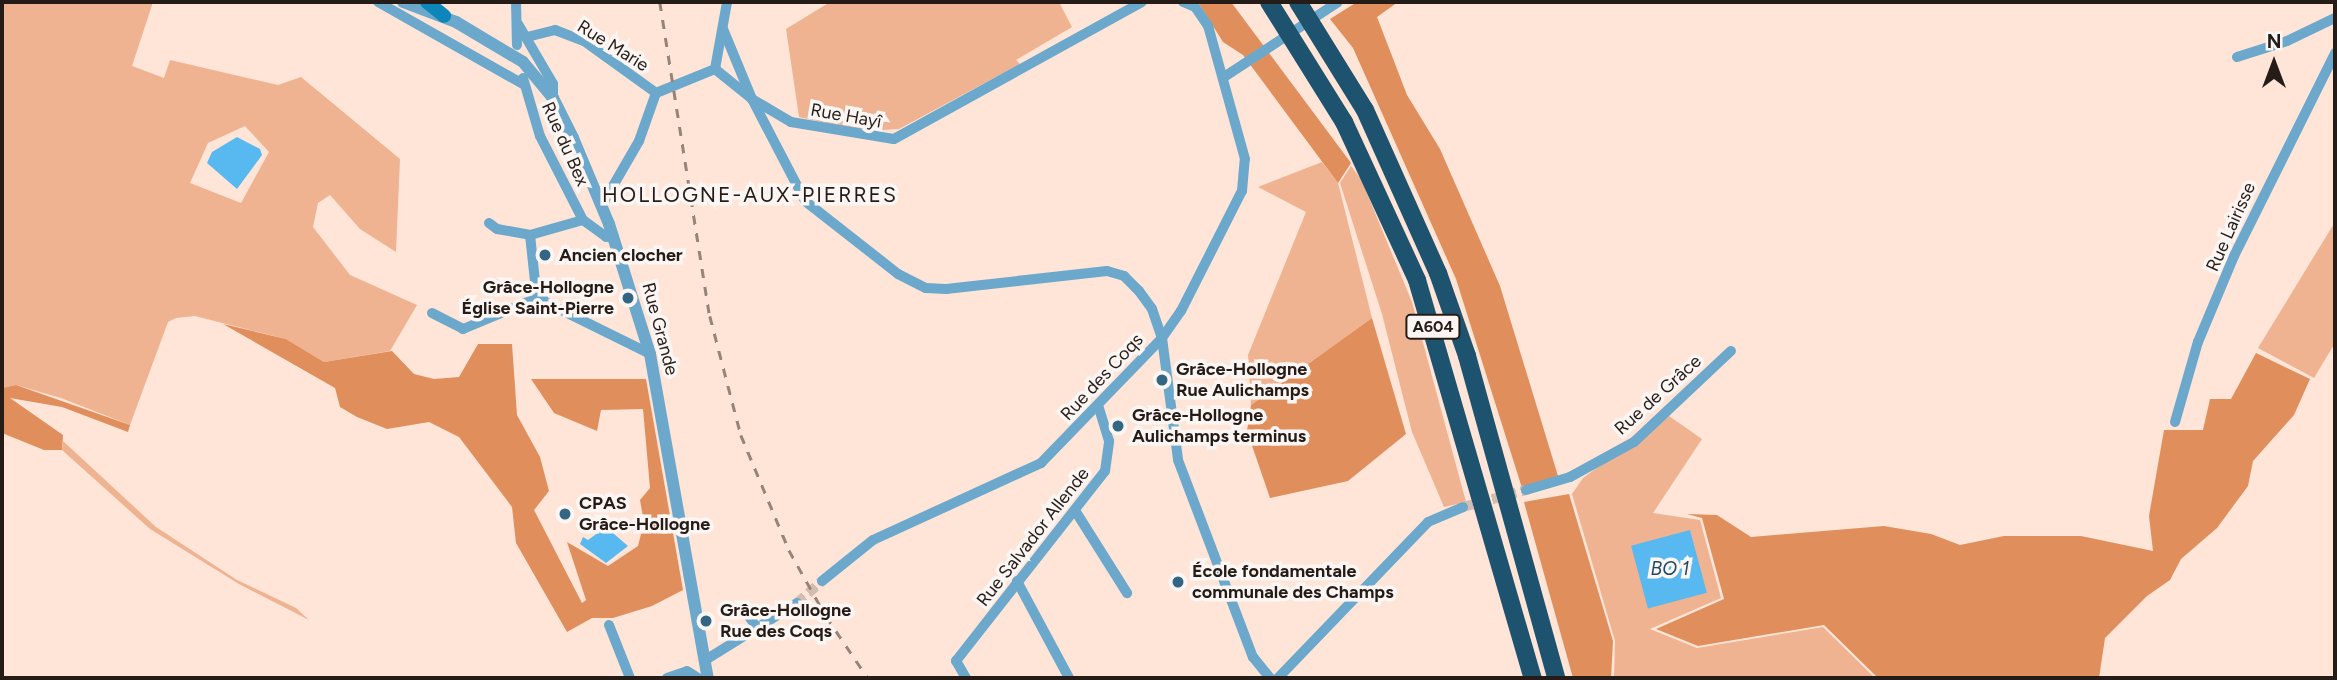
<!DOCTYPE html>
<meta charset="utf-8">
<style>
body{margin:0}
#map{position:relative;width:2337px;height:680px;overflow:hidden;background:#fee5d7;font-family:Figtree,sans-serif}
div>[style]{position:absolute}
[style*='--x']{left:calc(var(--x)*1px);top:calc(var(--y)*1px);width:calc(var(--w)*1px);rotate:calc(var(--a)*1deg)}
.green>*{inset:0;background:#efb391}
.forest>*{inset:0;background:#e08e5c}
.water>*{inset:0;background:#57b9ef;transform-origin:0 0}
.minor-tunnel>*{height:10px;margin-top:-5px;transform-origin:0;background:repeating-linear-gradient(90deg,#d3bdb1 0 10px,transparent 0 15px)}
.minor>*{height:10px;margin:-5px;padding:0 5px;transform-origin:5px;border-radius:5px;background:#6ca8cc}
.tertiary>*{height:12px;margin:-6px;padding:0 6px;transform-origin:6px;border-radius:6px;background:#6ca8cc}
.secondary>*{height:14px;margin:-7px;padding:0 7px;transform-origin:7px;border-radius:7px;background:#0d86ba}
.motorway>*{height:18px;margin:-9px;padding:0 9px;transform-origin:9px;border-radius:9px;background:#1e536f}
.rail>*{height:2.5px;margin-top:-1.25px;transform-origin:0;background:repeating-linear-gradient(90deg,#95847a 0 9px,transparent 0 18px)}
.dots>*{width:19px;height:19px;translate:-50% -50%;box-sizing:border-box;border:4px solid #fbf6f3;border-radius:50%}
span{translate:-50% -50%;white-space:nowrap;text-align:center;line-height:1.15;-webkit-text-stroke:7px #fbf6f3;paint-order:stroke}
.shield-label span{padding:2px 5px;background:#fbf6f3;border:2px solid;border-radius:5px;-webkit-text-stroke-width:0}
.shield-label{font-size:16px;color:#251c17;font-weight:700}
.street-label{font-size:18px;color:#251c17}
.poi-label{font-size:18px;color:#251c17;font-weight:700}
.left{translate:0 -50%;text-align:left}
.right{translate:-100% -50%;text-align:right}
.water-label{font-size:19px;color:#204960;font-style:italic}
.quarter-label{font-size:21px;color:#251c17;letter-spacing:2px}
.frame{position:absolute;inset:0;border:4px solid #251c17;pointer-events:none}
.north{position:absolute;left:2239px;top:28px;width:70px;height:70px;-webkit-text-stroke:5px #fbf6f3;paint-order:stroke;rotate:0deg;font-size:19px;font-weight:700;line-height:28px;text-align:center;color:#251c17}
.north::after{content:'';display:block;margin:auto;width:24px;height:32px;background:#251c17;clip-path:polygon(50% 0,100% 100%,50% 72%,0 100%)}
</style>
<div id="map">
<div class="green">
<i style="clip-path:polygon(evenodd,2px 2px,153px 2px,132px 66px,164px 78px,170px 60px,278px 85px,301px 77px,400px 159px,396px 252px,360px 229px,330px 195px,318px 203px,313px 227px,350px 275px,417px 305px,390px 351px,324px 362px,286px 339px,195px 316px,176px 318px,168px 322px,130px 425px,61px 398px,16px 385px,2px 388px,2px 2px,245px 126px,269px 152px,241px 203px,190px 183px,208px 143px,245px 126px)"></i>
<i style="clip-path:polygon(830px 2px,1059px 2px,1072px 27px,1016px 60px,1020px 64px,899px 129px,863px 131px,799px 117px,786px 29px)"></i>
<i style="clip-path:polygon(1322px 162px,1338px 183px,1372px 318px,1251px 405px,1248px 355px,1306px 212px,1258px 187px)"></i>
<i style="clip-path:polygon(1351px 166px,1361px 179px,1412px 302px,1466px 502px,1444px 507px,1412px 432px,1382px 314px,1340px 183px)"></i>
<i style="clip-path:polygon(2335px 222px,2335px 343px,2314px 378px,2258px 348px)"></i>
<i style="clip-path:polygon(1669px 416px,1702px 439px,1653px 513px,1700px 520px,1721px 598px,1650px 629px,1697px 648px,1823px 627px,1875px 678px,1614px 678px,1615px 641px,1572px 494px,1583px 478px)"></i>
<i style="clip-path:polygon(63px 441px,156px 527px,237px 580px,296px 608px,309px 620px,239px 584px,150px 529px,62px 450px)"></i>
</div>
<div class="forest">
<i style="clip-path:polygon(1198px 2px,1231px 2px,1351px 163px,1338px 183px,1243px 55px,1223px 42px)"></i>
<i style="clip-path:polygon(1357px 2px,1398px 2px,1377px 17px,1407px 95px,1440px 149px,1500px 286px,1558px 476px,1522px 488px,1456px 279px,1353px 48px,1330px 19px)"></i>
<i style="clip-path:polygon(1372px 318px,1406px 434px,1348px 481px,1270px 498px,1247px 431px,1251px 405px)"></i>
<i style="clip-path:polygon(223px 324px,286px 339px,324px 362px,392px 351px,414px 374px,434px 379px,459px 377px,478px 344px,512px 344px,517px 415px,540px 457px,549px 491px,534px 510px,582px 603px,586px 600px,567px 542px,608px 566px,638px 546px,644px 522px,640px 500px,650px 488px,643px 409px,601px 410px,597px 431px,554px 413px,531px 379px,646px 379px,683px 590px,652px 606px,613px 618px,592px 618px,567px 632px,516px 543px,512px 507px,459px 437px,429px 422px,387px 429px,357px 417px,340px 407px,335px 388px)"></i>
<i style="clip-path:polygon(2256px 353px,2310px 379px,2294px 415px,2253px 461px,2248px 486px,2217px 528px,2181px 559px,2170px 580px,2147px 596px,2105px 638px,2099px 678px,1878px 678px,1824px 625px,1698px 646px,1656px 629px,1724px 599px,1702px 518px,1687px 514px,1717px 515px,1751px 537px,1884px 526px,1931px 534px,1960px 545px,2004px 536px,2081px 536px,2153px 551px,2149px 516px,2164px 430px,2203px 430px,2210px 399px,2231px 399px)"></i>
<i style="clip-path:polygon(16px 385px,130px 425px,128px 432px,62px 407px,10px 398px,63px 435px,62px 450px,44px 450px,2px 433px,2px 388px)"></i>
<i style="clip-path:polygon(1569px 494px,1613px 641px,1611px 678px,1573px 678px,1524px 502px)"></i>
</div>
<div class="water">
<i style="clip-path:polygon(237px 137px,260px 149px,262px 155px,237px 189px,207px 163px,212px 152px)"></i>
<i style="clip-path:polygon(606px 527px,628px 546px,606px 563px,580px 544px,583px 537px,588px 540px)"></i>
<i style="left:1690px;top:530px;width:65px;height:61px;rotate:75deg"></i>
</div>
<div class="minor-tunnel">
<i style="--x:1463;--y:507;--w:65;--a:-15.1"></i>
<i style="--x:797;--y:603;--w:33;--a:-41"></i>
</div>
<div class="minor">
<i style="--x:378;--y:2;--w:167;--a:29.5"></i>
<i style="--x:516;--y:2;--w:43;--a:88.7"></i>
<i style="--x:518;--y:24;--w:69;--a:59.7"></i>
<i style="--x:553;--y:84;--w:14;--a:90"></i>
<i style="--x:723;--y:29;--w:76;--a:67.5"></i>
<i style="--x:752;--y:99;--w:115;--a:62.5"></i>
<i style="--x:805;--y:201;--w:118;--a:38.1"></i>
<i style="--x:898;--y:274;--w:31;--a:27"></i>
<i style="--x:926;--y:288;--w:20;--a:3"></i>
<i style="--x:946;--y:289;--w:162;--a:-6.4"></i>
<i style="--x:1107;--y:271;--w:18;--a:16"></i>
<i style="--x:1124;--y:276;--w:21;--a:45"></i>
<i style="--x:1139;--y:291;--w:22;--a:54"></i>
<i style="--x:1152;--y:309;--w:31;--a:71"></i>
<i style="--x:1162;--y:338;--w:123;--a:82.5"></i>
<i style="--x:1178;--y:460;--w:211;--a:69.2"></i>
<i style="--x:1253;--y:657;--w:27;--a:51"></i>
<i style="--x:527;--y:37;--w:29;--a:-14"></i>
<i style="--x:555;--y:30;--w:31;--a:21"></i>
<i style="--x:584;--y:41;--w:89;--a:35.8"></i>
<i style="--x:2237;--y:57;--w:52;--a:-17.7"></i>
<i style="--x:2287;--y:41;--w:53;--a:-25.6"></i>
<i style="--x:715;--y:69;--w:48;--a:39"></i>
<i style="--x:752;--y:99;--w:45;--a:30.5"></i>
<i style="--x:791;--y:122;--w:104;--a:9.4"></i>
<i style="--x:894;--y:139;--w:283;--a:-28.9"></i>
<i style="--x:715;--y:69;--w:68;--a:-79.8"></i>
<i style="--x:1224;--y:77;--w:136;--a:-33.3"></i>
<i style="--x:523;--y:78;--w:60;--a:73.7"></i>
<i style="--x:540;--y:136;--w:94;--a:62.9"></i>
<i style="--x:583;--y:220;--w:29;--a:36"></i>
<i style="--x:606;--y:237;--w:8;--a:0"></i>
<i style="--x:602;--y:205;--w:74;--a:-60"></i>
<i style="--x:639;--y:141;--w:51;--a:-70.5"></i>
<i style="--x:656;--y:93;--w:64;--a:-22.1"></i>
<i style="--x:489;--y:223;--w:10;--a:37"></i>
<i style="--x:497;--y:229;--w:34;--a:10"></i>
<i style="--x:530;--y:235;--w:55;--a:-15.8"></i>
<i style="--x:530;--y:235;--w:46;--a:83.8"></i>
<i style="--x:535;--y:281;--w:23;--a:65"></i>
<i style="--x:545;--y:302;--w:117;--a:26.3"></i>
<i style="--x:432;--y:313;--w:35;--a:27"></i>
<i style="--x:463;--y:329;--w:86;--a:-22.7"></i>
<i style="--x:2175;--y:422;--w:83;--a:-74"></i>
<i style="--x:2198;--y:342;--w:93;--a:-67.3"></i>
<i style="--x:2234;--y:256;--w:227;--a:-63.5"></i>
<i style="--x:1526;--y:490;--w:46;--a:-16.5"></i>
<i style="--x:1570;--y:477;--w:73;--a:-28.7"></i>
<i style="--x:1634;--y:442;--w:133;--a:-43.2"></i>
<i style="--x:1076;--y:512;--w:96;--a:57.8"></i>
<i style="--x:822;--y:581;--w:65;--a:-38.8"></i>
<i style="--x:873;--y:540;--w:185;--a:-24.6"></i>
<i style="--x:1041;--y:463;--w:174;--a:-45.9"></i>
<i style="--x:1162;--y:338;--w:33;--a:-55"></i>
<i style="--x:1181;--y:311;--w:135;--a:-63.1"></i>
<i style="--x:1242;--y:191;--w:32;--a:-85"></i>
<i style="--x:1245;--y:159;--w:138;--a:-105.5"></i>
<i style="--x:1208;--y:26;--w:23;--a:-124"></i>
<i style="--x:1195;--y:7;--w:13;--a:-157"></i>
<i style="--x:1017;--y:581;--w:110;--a:61.8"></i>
<i style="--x:743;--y:608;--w:24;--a:55"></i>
<i style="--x:609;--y:625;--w:57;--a:68.4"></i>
<i style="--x:707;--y:659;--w:106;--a:-31.9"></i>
<i style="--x:667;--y:678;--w:21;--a:-19"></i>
<i style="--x:687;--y:671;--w:13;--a:32"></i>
<i style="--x:966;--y:678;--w:20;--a:-120"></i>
<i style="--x:956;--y:661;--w:241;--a:-51.9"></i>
<i style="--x:1105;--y:471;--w:30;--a:-82"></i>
<i style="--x:1109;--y:441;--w:38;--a:-107"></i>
<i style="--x:1278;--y:678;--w:216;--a:-46.1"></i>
<i style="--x:1428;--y:522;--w:38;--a:-23"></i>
</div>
<div class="tertiary">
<i style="--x:403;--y:2;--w:57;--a:20.7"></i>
<i style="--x:456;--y:22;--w:78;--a:30.8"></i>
<i style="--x:523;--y:62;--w:47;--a:50.2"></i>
<i style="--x:553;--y:98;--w:45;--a:63.4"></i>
<i style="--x:573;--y:138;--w:93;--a:67.3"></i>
<i style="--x:609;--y:224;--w:136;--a:72.5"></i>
<i style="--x:650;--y:354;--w:329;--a:79.9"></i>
</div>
<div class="secondary">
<i style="--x:427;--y:2;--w:22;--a:39"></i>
</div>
<div class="motorway">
<i style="--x:1269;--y:2;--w:142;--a:58"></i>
<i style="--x:1344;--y:122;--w:174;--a:65.2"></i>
<i style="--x:1417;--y:280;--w:415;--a:73.8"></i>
<i style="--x:1298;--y:2;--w:127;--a:58.2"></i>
<i style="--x:1365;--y:110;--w:179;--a:65.9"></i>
<i style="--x:1438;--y:273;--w:88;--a:70.7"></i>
<i style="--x:1467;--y:356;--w:334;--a:74.5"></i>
</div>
<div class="rail">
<i style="--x:660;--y:2;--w:318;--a:81"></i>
<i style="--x:710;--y:316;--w:123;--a:75.4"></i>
<i style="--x:741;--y:435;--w:125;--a:67.3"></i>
<i style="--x:789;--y:550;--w:76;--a:60.7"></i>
<i style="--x:826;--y:616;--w:75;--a:55.9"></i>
</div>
<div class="dots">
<i style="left:545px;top:255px;background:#336683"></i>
<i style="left:628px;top:298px;background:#336683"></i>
<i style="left:1162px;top:380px;background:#336683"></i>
<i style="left:1118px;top:426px;background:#336683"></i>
<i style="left:565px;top:514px;background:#336683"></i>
<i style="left:1178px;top:582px;background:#336683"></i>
<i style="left:706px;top:621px;background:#336683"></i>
</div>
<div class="shield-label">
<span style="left:1433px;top:327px">A604</span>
</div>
<div class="street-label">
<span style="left:613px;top:46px;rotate:32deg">Rue Marie</span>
<span style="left:846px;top:116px;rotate:10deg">Rue Hayî</span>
<span style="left:565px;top:144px;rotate:66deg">Rue du Bex</span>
<span style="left:2231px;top:227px;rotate:-66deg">Rue Lairisse</span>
<span style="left:660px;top:329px;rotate:75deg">Rue Grande</span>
<span style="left:1102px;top:377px;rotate:-47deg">Rue des Coqs</span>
<span style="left:1658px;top:395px;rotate:-42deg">Rue de Grâce</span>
<span style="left:1033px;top:537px;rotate:-52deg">Rue Salvador Allende</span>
</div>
<div class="poi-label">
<span class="left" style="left:559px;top:255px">Ancien clocher</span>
<span class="right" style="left:614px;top:298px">Grâce-Hollogne<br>Église Saint-Pierre</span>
<span class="left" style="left:1176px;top:380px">Grâce-Hollogne<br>Rue Aulichamps</span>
<span class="left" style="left:1132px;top:426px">Grâce-Hollogne<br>Aulichamps terminus</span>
<span class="left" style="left:579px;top:514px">CPAS<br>Grâce-Hollogne</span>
<span class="left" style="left:1192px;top:582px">École fondamentale<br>communale des Champs</span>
<span class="left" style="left:720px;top:621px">Grâce-Hollogne<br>Rue des Coqs</span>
</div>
<div class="water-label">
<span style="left:1670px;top:569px">BO 1</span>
</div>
<div class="quarter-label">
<span style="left:750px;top:195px">HOLLOGNE-AUX-PIERRES</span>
</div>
<div class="frame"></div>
<div class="north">N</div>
</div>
